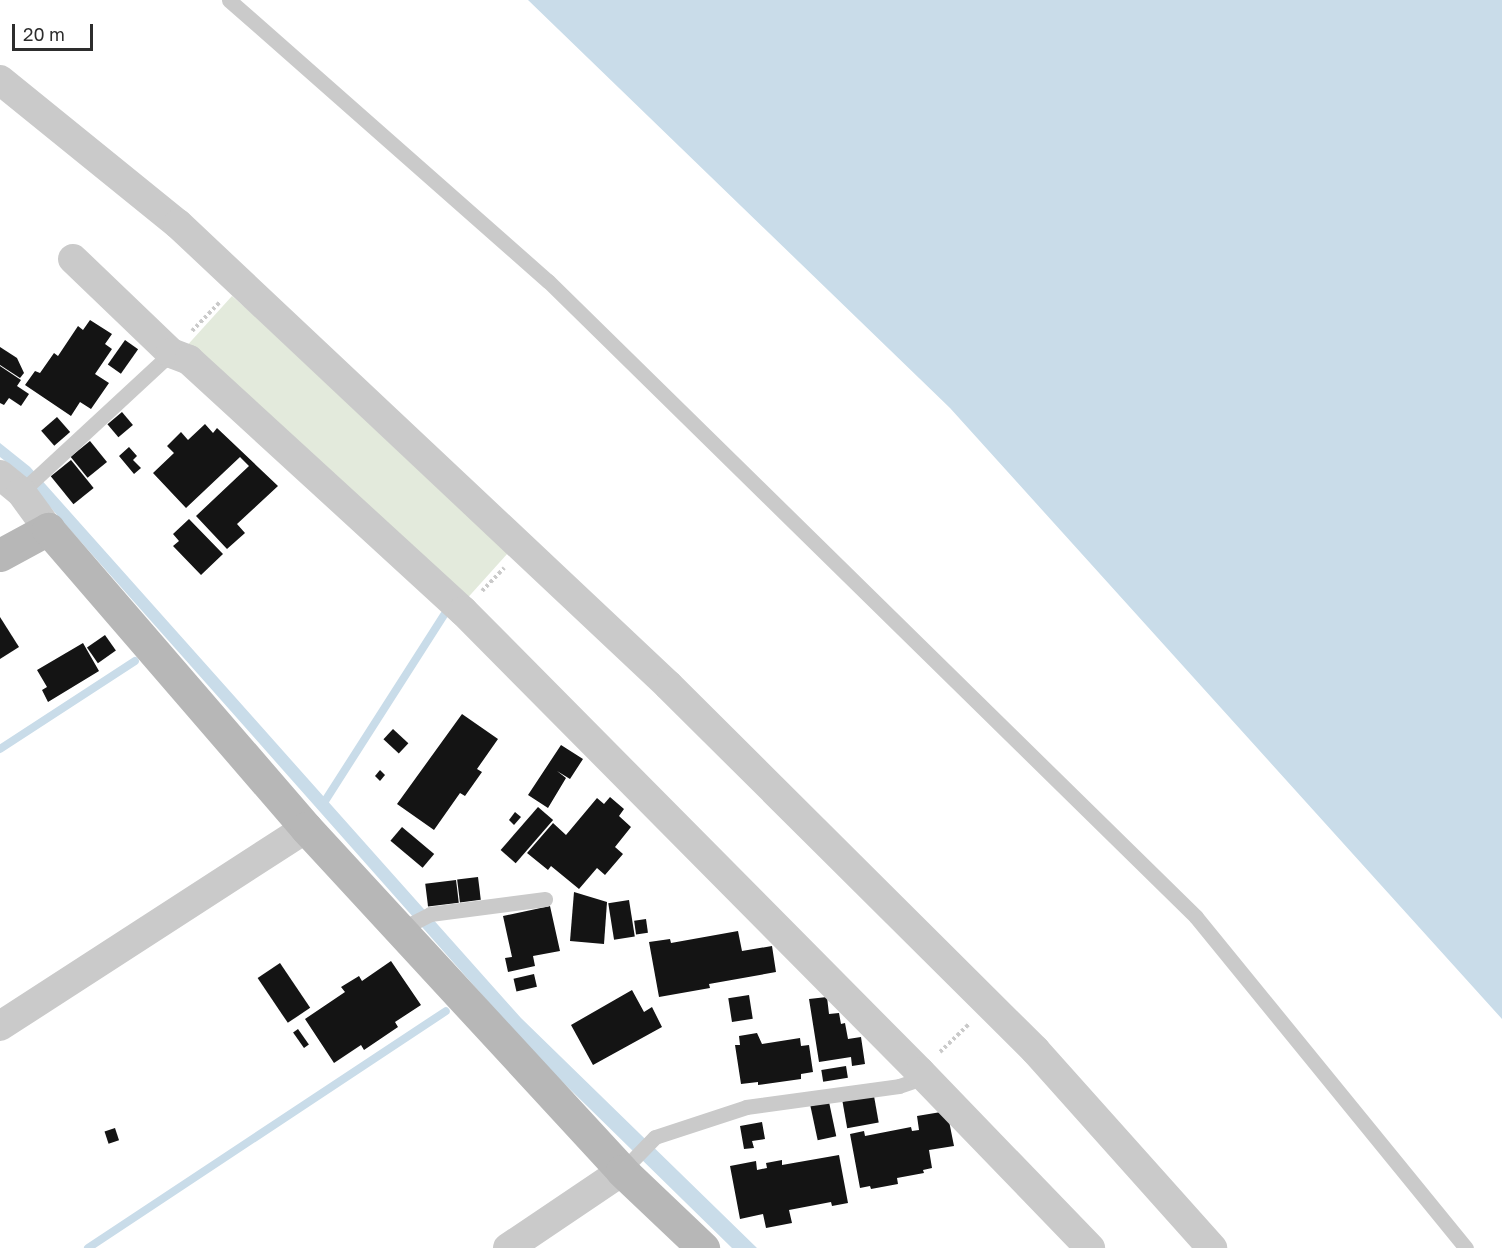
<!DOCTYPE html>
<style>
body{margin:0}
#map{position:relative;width:1502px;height:1248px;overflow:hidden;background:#fff;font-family:"Golos Text",sans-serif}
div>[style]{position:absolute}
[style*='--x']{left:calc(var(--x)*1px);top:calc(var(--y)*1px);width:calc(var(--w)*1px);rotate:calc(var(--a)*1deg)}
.green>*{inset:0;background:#e3eadc}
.water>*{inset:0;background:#c9dce9}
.stream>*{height:8px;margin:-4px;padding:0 4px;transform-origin:4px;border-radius:4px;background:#c9dce9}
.building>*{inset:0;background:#141414;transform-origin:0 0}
.path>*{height:4px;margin-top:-2px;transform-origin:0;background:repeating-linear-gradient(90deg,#cacaca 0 3px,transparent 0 6px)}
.lane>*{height:15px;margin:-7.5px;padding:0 7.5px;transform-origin:7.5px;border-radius:7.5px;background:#cacaca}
.street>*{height:30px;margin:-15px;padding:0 15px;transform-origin:15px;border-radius:15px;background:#cacaca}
.secondary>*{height:33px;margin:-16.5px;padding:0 16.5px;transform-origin:16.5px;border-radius:16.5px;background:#b7b7b7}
span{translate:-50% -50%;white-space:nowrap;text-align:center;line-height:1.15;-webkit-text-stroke:6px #fff;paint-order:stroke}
.scale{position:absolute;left:12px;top:24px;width:81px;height:27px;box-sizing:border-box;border:3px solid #2d2d2d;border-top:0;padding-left:8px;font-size:18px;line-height:21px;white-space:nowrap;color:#2d2d2d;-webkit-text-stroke:4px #fff;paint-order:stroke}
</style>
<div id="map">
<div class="green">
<i style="clip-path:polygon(232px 296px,317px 370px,508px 553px,463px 603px,183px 350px)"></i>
</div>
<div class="water">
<i style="clip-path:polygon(528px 0,1502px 0,1502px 1019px,950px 408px)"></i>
<i style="clip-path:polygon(0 443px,30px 467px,521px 1018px,757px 1248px,732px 1248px,538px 1058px,19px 472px,0 457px)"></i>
</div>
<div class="stream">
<i style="--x:0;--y:749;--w:161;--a:-33.1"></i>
<i style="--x:325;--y:801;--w:221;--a:-57.4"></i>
<i style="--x:88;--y:1248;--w:429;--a:-33.5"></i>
</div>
<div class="building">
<i style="clip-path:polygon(90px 320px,112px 334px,105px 344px,112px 349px,95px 374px,109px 383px,91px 409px,80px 402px,71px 416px,25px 385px,35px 371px,40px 373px,54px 353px,58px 356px,78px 326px,83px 330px)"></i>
<i style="left:125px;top:340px;width:16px;height:30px;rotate:35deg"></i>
<i style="clip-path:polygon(0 347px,17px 358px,24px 373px,20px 378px,0 365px)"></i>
<i style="clip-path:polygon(0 366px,21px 380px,17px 386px,29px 394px,21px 406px,9px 398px,4px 405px,0 403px)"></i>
<i style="left:122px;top:412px;width:17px;height:19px;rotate:50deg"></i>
<i style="left:57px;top:417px;width:20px;height:21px;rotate:49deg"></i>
<i style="clip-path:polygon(205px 424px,213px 433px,217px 428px,278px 486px,237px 524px,245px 533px,227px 549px,196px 516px,249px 466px,240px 457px,186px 508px,153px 473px,174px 453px,167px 446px,181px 432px,188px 440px)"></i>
<i style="left:90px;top:441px;width:27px;height:25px;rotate:51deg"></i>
<i style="clip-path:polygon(129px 447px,137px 456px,133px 460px,141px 468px,134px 474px,119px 456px)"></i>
<i style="left:71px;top:460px;width:36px;height:26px;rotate:51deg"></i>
<i style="clip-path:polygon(189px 519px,223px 554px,201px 575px,173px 546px,179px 541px,173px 534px)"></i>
<i style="clip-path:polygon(0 617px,19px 647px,0 659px)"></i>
<i style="left:105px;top:635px;width:19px;height:22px;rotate:55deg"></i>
<i style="clip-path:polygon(83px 643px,99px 671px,48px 702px,42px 690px,47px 687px,37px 670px)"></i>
<i style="clip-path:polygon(462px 714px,498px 739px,477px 769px,482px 772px,465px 796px,460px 793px,434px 830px,397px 804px)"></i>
<i style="left:393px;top:729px;width:21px;height:14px;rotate:43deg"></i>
<i style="clip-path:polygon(561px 745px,583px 759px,570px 779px,557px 771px,566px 778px,548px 808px,528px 795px)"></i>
<i style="clip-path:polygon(380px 770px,385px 775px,380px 781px,375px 776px)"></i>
<i style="clip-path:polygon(610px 797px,624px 809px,619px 816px,631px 827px,615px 847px,623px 854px,605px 875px,597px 868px,579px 889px,551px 866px,548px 870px,527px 853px,553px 823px,566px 835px,597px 798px,604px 804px)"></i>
<i style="left:538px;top:807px;width:20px;height:57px;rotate:41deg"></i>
<i style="clip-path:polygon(515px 812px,521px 817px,514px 825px,509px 820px)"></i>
<i style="left:402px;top:827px;width:42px;height:18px;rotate:40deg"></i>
<i style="left:478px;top:877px;width:23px;height:21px;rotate:83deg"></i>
<i style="left:456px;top:880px;width:23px;height:31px;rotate:83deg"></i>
<i style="clip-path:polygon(574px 892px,607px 902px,604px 944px,570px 941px)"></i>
<i style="left:629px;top:900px;width:37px;height:21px;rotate:81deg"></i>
<i style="clip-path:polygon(550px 906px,560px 951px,533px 956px,535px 966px,508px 972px,505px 958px,512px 957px,503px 916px)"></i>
<i style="left:646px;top:919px;width:14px;height:12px;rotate:82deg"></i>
<i style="clip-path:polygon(738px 931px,742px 951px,772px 946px,776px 972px,709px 984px,710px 988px,659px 997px,649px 942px,670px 939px,671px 943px)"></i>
<i style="clip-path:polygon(391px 961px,421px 1005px,395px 1022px,398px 1027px,364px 1050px,361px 1045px,334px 1063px,305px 1019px,345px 992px,341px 987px,359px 976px,362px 981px)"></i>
<i style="left:280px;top:963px;width:54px;height:27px;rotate:56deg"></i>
<i style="left:534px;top:974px;width:13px;height:21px;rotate:77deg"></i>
<i style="clip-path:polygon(632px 990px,644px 1012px,652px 1007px,662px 1027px,593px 1065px,571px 1025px)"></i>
<i style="left:749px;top:995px;width:24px;height:21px;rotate:81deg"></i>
<i style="clip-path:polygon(827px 997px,829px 1014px,839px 1013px,841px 1024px,845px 1023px,848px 1039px,861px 1037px,865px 1064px,852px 1066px,851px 1057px,819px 1062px,809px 999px)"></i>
<i style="left:298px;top:1029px;width:19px;height:6px;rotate:55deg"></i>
<i style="clip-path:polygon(757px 1033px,762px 1044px,800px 1038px,801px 1046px,809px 1045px,813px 1072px,801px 1074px,801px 1079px,758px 1085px,758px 1082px,741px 1084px,735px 1045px,740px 1045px,739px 1036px)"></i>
<i style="left:846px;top:1066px;width:12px;height:25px;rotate:81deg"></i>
<i style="left:874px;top:1096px;width:27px;height:32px;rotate:80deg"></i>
<i style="left:829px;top:1102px;width:35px;height:19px;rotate:78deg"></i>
<i style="clip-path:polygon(947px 1111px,954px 1146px,929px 1150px,932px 1168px,923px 1170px,924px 1173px,897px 1178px,898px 1184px,871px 1189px,870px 1186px,860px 1188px,850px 1134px,864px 1131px,865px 1136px,911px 1127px,912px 1131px,919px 1130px,917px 1116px)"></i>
<i style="clip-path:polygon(762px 1122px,765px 1139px,752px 1141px,754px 1148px,744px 1149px,740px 1126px)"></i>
<i style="left:115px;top:1128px;width:13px;height:11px;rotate:72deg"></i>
<i style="clip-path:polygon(839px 1155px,848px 1203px,832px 1206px,831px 1202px,789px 1210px,792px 1223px,766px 1228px,763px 1214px,740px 1219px,730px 1166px,756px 1161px,757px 1170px,767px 1168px,766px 1163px,782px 1160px,782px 1165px)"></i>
</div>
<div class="path">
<i style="--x:192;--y:331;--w:40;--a:-46"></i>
<i style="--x:482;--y:591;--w:32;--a:-46"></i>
<i style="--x:940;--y:1052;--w:40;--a:-44"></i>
</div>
<div class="lane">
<i style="--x:229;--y:0;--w:425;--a:41.4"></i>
<i style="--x:548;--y:281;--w:908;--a:44.46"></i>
<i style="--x:1196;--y:917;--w:427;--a:50.8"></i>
<i style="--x:21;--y:492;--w:205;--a:-42.8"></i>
<i style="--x:399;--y:930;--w:35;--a:-27"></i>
<i style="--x:430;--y:914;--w:116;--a:-7.4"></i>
<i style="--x:622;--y:1171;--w:47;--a:-45.9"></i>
<i style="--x:655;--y:1137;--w:96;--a:-18.2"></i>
<i style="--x:746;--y:1107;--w:154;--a:-7.8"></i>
<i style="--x:899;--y:1086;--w:28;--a:-19"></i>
</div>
<div class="street">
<i style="--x:0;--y:80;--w:229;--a:39"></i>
<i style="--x:178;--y:224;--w:673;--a:43.25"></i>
<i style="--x:668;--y:685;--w:518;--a:44.84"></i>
<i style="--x:1035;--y:1050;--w:266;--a:48.2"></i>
<i style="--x:73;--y:259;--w:136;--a:43.8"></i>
<i style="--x:171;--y:353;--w:19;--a:21"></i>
<i style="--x:189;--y:360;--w:372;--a:42.5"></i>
<i style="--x:463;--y:611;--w:649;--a:45.25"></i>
<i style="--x:920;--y:1072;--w:245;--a:46"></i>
<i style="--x:0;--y:475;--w:27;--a:39"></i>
<i style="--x:21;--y:492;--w:46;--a:53.9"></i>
<i style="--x:0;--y:1026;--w:364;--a:-32.9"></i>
<i style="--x:508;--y:1248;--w:138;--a:-34"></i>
</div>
<div class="secondary">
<i style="--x:0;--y:555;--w:55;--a:-28.4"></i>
<i style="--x:48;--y:529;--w:395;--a:49.2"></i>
<i style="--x:306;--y:828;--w:466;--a:47.3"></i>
<i style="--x:622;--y:1171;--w:112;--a:43.5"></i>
</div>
<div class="scale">20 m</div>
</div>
